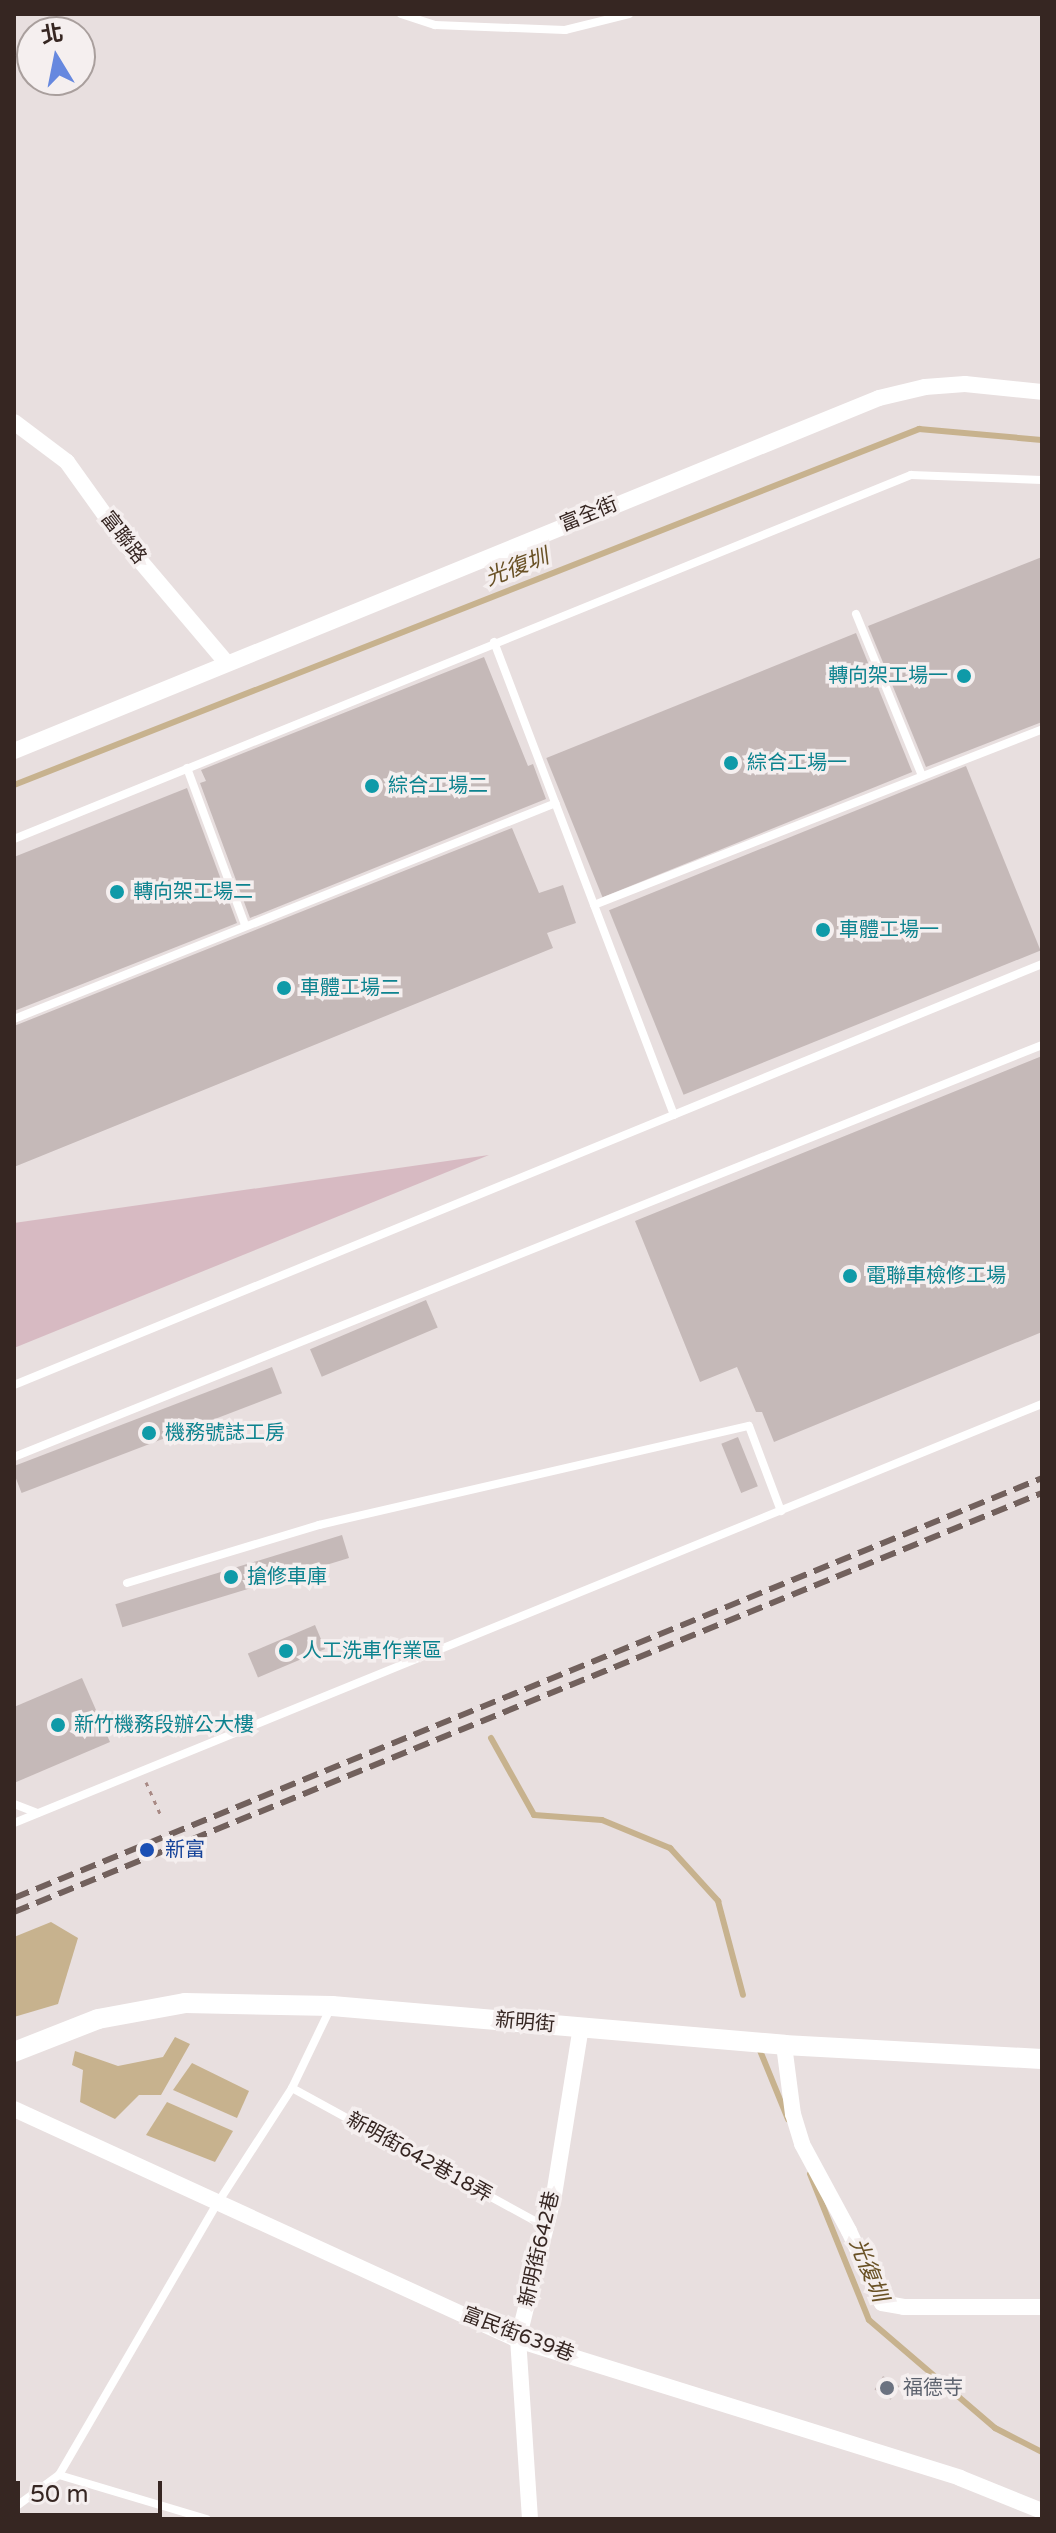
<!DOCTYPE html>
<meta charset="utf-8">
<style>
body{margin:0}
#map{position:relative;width:1056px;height:2533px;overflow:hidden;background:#e8dfdf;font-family:"Varela Round","Noto Sans TC",sans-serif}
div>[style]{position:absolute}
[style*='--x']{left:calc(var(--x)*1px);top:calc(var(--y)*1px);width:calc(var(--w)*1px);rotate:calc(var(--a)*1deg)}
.green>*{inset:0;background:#d7bac2}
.water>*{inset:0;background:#c7b28e}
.stream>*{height:6px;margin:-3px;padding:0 3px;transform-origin:3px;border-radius:3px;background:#c7b28e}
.building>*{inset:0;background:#c5b9b8;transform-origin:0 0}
.path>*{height:3px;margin-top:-1.5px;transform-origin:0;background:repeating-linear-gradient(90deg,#a88984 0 4px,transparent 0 10px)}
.service>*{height:8px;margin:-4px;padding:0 4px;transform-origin:4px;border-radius:4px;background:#fff}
.minor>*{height:16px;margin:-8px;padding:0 8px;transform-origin:8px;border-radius:8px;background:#fff}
.tertiary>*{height:20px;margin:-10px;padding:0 10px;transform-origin:10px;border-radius:10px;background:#fff}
.rail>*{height:6px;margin-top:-3px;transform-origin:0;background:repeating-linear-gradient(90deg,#72615d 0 16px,transparent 0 24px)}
.dots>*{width:22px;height:22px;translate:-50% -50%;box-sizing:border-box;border:4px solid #f5efef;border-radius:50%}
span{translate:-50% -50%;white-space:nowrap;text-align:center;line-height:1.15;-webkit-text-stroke:7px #f5efef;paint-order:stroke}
.street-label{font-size:20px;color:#362622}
.culture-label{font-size:20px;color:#0d838f}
.right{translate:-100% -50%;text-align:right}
.left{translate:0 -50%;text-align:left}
.transit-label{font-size:20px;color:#164399}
.worship-label{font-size:20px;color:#5b616d}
.water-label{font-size:22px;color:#695125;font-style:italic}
.frame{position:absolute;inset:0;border:16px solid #362622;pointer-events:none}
.north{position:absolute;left:16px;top:16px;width:80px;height:80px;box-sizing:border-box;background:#f5efef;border:2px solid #a99f9d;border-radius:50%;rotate:350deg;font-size:22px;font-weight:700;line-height:32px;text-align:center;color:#362622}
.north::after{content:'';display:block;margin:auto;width:28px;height:36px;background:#6688df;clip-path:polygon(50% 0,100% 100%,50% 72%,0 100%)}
.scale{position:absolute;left:16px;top:2481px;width:146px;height:36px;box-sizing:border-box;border:4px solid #362622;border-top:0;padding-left:10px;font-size:24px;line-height:28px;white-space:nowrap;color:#362622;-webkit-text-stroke:6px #f5efef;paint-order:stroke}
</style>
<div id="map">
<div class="green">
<i style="clip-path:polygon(489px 1155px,14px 1348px,14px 1223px)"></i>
</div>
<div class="water">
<i style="clip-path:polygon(51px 1922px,78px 1938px,58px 2004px,14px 2017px,14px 1937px)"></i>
<i style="clip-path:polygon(175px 2037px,190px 2044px,161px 2095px,139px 2095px,115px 2119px,80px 2102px,83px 2070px,72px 2065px,75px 2051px,118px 2066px,163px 2057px)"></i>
<i style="clip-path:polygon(192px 2063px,249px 2091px,237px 2118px,173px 2090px)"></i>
<i style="clip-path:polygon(167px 2102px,233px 2131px,215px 2162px,146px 2135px)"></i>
</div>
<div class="stream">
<i style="--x:14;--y:785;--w:973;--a:-21.47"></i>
<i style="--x:919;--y:429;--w:123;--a:5.1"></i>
<i style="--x:491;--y:1738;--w:88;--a:60.8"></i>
<i style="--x:534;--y:1815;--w:68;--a:4.2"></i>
<i style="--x:602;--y:1820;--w:74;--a:22.4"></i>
<i style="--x:670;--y:1848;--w:72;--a:47.8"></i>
<i style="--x:718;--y:1901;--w:97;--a:75.1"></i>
<i style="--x:759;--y:2048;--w:77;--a:67.8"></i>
<i style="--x:810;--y:2174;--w:157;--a:68"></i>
<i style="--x:869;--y:2320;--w:166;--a:40.6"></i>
<i style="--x:995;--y:2428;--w:53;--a:27.1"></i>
</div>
<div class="building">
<i style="clip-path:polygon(1042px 557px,1042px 722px,926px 767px,868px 626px)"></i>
<i style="left:856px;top:633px;width:150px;height:334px;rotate:68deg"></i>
<i style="clip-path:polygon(484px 657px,528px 766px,533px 764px,546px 799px,250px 918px,200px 783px,206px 781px,201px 770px)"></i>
<i style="left:966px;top:766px;width:199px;height:385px;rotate:68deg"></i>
<i style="clip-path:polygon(187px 788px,237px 923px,14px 1011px,14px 857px)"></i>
<i style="clip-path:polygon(512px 828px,539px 893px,563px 885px,576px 923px,547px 933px,553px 948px,14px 1167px,14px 1026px)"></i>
<i style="clip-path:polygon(1042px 1056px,1042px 1332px,774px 1442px,762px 1412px,756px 1412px,737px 1367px,700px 1382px,635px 1221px)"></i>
<i style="left:426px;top:1300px;width:30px;height:126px;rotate:67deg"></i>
<i style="left:272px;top:1367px;width:28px;height:279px;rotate:69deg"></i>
<i style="left:738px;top:1437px;width:53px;height:18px;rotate:68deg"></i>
<i style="left:342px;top:1535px;width:24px;height:237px;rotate:73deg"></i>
<i style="left:315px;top:1625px;width:26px;height:73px;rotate:67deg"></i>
<i style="clip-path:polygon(82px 1678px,110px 1742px,14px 1783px,14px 1707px)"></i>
<i style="left:883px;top:2376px;width:19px;height:16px;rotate:32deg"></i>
</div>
<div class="path">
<i style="--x:146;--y:1782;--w:39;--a:66"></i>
</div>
<div class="service">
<i style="--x:401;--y:14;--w:36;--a:18"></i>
<i style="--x:435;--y:25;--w:130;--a:2.2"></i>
<i style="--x:565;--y:30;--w:66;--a:-14"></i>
<i style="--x:856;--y:614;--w:175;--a:67.8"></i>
<i style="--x:494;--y:642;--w:506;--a:69.17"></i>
<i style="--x:187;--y:768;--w:167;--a:69.7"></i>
<i style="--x:14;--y:839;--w:968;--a:-22.09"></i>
<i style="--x:911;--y:475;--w:131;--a:2.2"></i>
<i style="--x:594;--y:905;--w:481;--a:-21.4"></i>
<i style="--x:14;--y:1019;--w:583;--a:-21.73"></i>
<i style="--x:14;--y:1385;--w:1111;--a:-22.27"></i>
<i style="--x:14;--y:1457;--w:1107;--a:-21.84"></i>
<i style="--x:127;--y:1583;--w:201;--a:-16.8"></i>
<i style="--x:319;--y:1525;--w:441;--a:-13"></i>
<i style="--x:749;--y:1426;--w:91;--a:69.4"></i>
<i style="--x:14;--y:1804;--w:25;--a:21"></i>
<i style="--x:14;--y:1823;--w:1110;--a:-22.18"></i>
<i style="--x:292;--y:2088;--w:290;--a:28.7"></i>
<i style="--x:59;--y:2475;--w:154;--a:16.6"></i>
<i style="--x:14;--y:2508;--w:56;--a:-36.3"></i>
<i style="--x:59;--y:2475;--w:314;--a:-59.8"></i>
<i style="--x:217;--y:2204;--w:138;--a:-57.1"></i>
<i style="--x:292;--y:2088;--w:88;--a:-64.3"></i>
</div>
<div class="minor">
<i style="--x:14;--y:422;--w:66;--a:37"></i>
<i style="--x:67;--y:462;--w:100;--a:54.4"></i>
<i style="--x:125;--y:543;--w:156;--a:49.7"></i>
<i style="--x:14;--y:751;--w:934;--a:-22.2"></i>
<i style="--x:879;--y:398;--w:47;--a:-13.4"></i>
<i style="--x:925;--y:387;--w:40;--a:-4.3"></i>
<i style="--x:965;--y:384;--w:77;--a:5.9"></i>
<i style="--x:784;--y:2045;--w:70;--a:82.6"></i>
<i style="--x:793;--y:2114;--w:31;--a:73"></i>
<i style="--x:802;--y:2144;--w:99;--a:61.6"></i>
<i style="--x:849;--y:2231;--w:79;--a:65.4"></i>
<i style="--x:882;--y:2303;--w:22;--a:10"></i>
<i style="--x:904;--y:2307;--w:138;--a:0"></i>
<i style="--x:14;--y:2109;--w:554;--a:24.62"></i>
<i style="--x:518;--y:2340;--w:463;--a:17.3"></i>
<i style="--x:960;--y:2478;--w:88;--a:21.9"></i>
<i style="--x:530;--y:2519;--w:179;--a:-93.8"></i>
<i style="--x:518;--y:2340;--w:149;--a:-76.1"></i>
<i style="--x:554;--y:2195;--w:170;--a:-80.9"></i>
</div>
<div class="tertiary">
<i style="--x:14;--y:2052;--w:90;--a:-21.4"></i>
<i style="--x:98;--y:2019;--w:88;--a:-10.4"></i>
<i style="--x:185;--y:2003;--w:147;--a:1.2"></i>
<i style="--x:332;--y:2006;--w:454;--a:4.9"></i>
<i style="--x:784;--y:2045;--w:258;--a:3.1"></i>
</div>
<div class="rail">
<i style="--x:14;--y:1898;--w:1110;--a:-22.22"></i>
<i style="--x:14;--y:1912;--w:1110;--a:-22.18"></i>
</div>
<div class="dots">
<i style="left:964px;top:676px;background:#0f9aa8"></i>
<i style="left:731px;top:763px;background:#0f9aa8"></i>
<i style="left:372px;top:786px;background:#0f9aa8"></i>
<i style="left:117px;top:892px;background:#0f9aa8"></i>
<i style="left:823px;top:930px;background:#0f9aa8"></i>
<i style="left:284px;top:988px;background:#0f9aa8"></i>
<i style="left:850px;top:1276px;background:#0f9aa8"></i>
<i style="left:149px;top:1433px;background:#0f9aa8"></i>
<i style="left:231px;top:1577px;background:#0f9aa8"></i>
<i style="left:286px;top:1651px;background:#0f9aa8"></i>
<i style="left:58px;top:1725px;background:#0f9aa8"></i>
<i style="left:147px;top:1850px;background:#1a4fb4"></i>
<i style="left:887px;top:2388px;background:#6b7280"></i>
</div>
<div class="street-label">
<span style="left:589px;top:515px;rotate:-22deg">富全街</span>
<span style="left:123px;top:538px;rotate:52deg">富聯路</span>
<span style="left:525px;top:2023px;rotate:5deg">新明街</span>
<span style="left:419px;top:2158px;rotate:29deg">新明街642巷18弄</span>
<span style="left:540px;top:2249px;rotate:-77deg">新明街642巷</span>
<span style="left:518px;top:2335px;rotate:21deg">富民街639巷</span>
</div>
<div class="culture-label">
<span class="right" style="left:948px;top:676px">轉向架工場一</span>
<span class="left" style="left:747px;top:763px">綜合工場一</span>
<span class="left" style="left:388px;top:786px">綜合工場二</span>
<span class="left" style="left:133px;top:892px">轉向架工場二</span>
<span class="left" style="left:839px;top:930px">車體工場一</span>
<span class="left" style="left:300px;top:988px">車體工場二</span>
<span class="left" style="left:866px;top:1276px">電聯車檢修工場</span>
<span class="left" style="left:165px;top:1433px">機務號誌工房</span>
<span class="left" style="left:247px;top:1577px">搶修車庫</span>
<span class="left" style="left:302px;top:1651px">人工洗車作業區</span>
<span class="left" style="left:74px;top:1725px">新竹機務段辦公大樓</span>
</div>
<div class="transit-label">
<span class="left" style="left:165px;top:1850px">新富</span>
</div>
<div class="worship-label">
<span class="left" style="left:903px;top:2388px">福德寺</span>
</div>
<div class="water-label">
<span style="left:517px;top:568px;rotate:-21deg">光復圳</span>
<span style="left:868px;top:2270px;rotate:68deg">光復圳</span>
</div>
<div class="frame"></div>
<div class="north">北</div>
<div class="scale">50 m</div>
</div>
